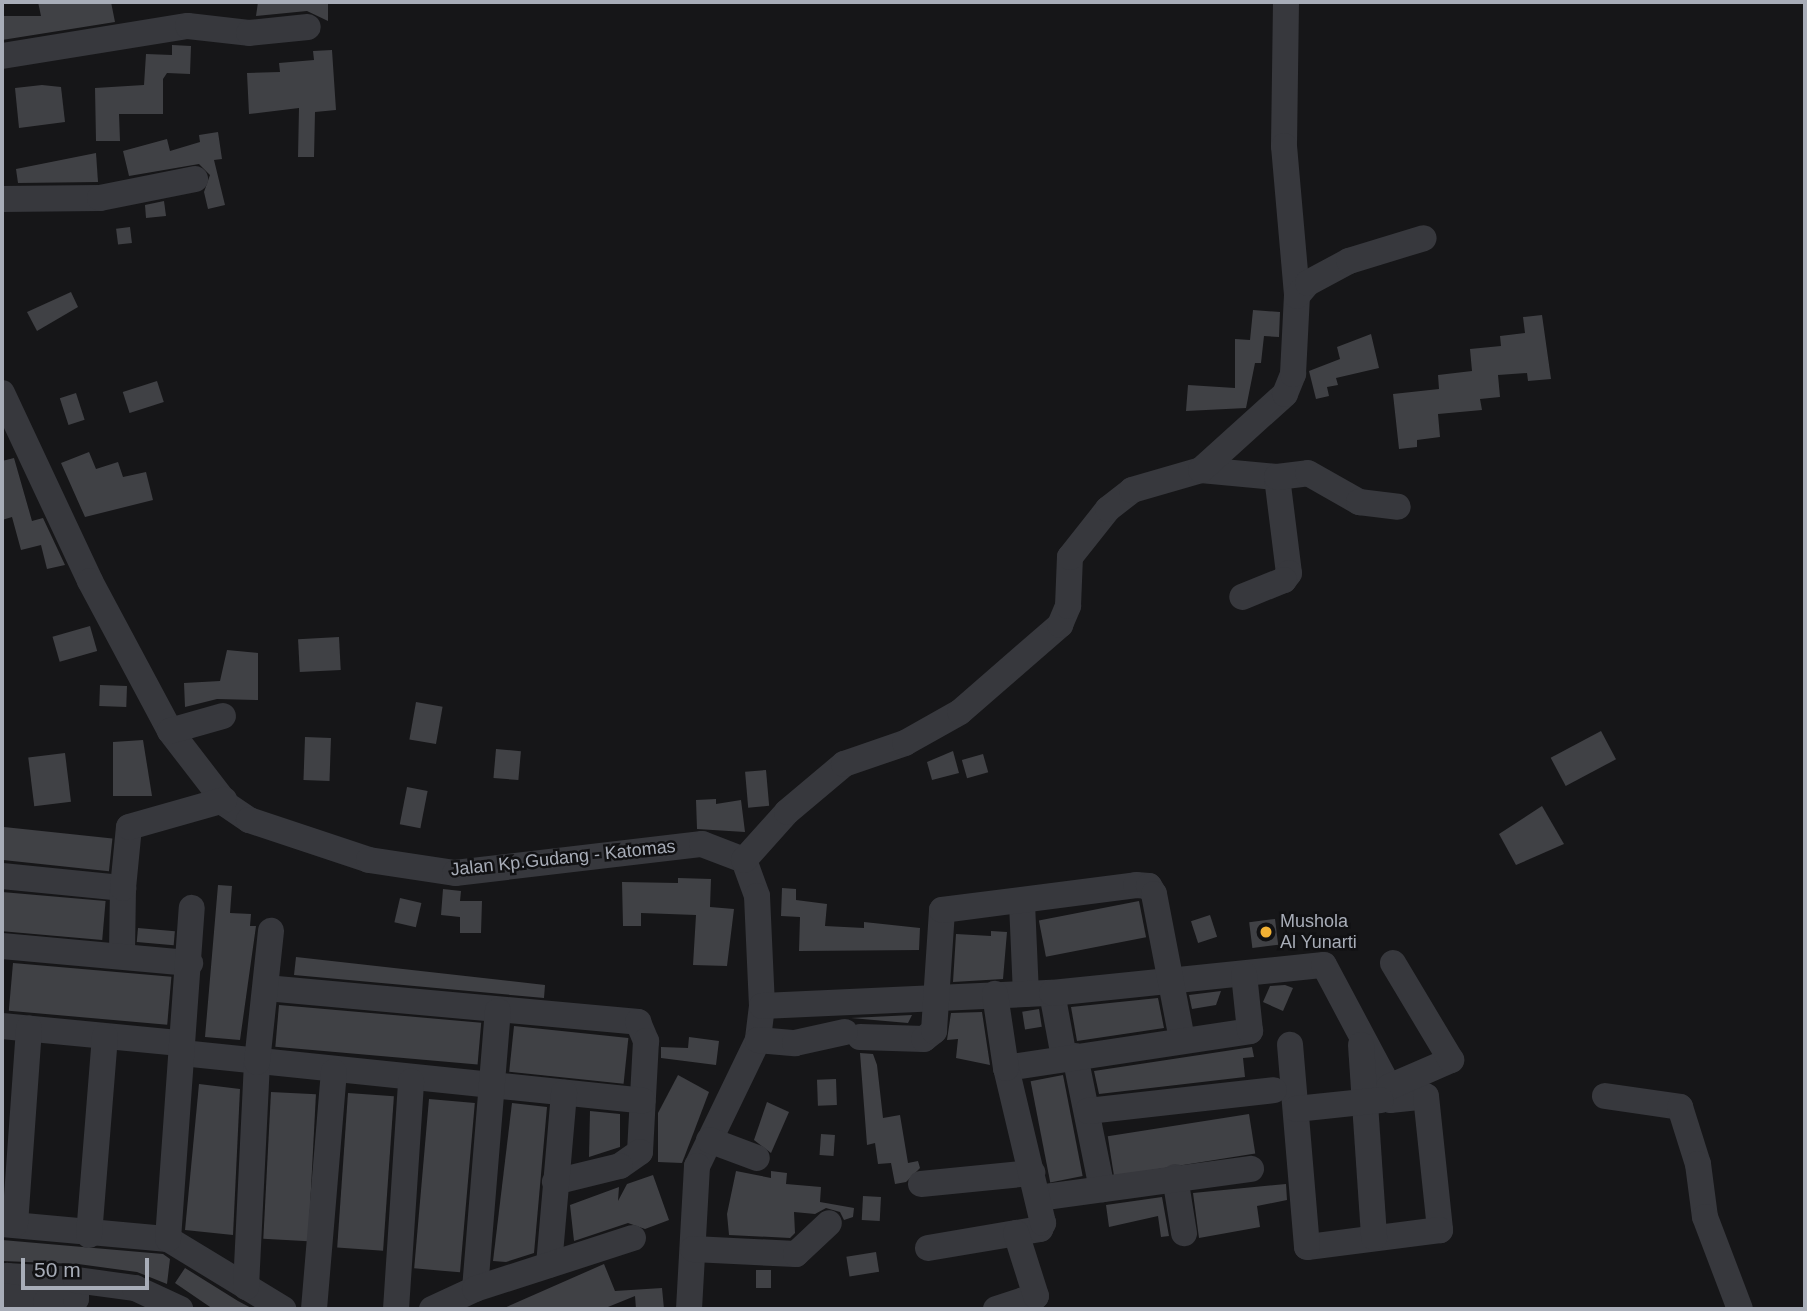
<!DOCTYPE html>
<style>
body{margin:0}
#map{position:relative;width:1807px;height:1311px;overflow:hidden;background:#161618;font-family:Helvetica,sans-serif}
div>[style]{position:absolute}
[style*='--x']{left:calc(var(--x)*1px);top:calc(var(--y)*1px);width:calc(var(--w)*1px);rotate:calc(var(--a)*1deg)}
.building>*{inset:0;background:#404145;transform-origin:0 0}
.minor>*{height:26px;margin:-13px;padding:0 13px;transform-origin:13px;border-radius:13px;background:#37383d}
.dots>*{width:19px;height:19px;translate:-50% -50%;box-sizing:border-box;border:4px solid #111113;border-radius:50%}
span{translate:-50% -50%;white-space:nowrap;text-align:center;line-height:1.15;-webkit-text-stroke:5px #111113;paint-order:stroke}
.street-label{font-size:18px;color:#a8adb8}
.poi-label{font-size:18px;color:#a8adb8}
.left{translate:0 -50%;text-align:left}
.frame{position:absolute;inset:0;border:4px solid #a8adb8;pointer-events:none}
.scale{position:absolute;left:21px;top:1258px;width:128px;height:32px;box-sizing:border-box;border:4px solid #a8adb8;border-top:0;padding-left:9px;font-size:21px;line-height:24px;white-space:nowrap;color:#a8adb8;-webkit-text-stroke:5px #111113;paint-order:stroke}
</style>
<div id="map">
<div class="building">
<i style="clip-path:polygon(38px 2px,111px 2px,115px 22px,2px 40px,2px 16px,41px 16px)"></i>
<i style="clip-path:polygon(258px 2px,328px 2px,328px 21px,307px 11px,256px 16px)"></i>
<i style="clip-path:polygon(172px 45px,191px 46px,190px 74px,167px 73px,163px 79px,163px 114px,119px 114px,120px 141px,96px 141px,95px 88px,144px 85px,146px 54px,172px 55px)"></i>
<i style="clip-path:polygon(332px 50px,336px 110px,315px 112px,314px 157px,298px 157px,299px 108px,249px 114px,247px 73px,280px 72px,279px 63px,314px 60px,313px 51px)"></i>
<i style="clip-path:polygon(42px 85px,61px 87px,65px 122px,19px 128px,15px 88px)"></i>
<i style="clip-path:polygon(218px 132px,222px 159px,214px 160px,225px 205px,208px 209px,204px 192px,210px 175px,199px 164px,129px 176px,123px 151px,167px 139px,170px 151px,200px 142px,199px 135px)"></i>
<i style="clip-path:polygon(96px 153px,98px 182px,18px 183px,16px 169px)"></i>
<i style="clip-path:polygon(164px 201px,166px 216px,146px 218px,145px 205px)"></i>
<i style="left:130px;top:227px;width:16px;height:14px;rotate:83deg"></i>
<i style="clip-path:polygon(71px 292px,78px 307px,37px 331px,27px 312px)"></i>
<i style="clip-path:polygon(1253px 310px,1280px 312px,1279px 337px,1264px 336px,1261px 363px,1255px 363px,1246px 408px,1186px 411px,1188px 385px,1235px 388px,1235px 339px,1250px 340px)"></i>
<i style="clip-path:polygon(1542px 315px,1551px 379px,1528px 381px,1527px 373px,1498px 375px,1500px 397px,1480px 399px,1482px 410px,1438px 414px,1440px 437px,1417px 440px,1417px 447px,1399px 449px,1393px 394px,1439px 389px,1438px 375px,1472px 371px,1470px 349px,1501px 346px,1500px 336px,1525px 333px,1523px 317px)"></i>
<i style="clip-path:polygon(1371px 334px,1379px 368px,1336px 378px,1338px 385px,1327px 387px,1329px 396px,1316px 399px,1309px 371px,1340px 359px,1337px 347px)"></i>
<i style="left:157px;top:381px;width:22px;height:36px;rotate:72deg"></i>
<i style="left:76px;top:393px;width:28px;height:17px;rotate:72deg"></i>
<i style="clip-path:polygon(89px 452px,96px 469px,118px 462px,123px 477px,146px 472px,153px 500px,85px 517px,61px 463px)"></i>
<i style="clip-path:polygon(14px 458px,32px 521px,43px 518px,65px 565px,47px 569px,41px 545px,21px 550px,12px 517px,2px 520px,2px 461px)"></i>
<i style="left:90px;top:626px;width:26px;height:39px;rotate:74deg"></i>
<i style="left:339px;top:637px;width:33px;height:41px;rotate:87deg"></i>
<i style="clip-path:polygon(227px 650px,258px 653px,258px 700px,217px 699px,185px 707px,184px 683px,220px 681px)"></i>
<i style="left:100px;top:685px;width:27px;height:21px;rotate:2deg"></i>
<i style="left:416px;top:702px;width:27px;height:38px;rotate:10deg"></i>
<i style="left:1601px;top:731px;width:32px;height:57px;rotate:62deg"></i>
<i style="left:305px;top:737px;width:26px;height:43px;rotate:2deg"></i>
<i style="clip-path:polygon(143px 740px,152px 796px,113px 796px,113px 742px)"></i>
<i style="left:496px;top:749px;width:25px;height:29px;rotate:5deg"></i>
<i style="clip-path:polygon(953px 751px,959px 773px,932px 780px,927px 762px)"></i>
<i style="left:65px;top:753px;width:49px;height:37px;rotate:83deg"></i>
<i style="left:983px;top:754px;width:19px;height:22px;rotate:74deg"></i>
<i style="left:766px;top:770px;width:36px;height:21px;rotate:85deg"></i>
<i style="left:407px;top:787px;width:21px;height:38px;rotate:11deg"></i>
<i style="clip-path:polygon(716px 799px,716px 804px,741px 800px,745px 832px,697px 829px,696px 800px)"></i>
<i style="clip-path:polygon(1542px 806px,1564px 844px,1516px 865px,1499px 834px)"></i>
<i style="left:4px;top:827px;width:109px;height:33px;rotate:6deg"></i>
<i style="clip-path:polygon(678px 878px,711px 879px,710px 907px,734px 909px,727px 966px,693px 965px,696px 915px,641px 913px,641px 926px,623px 926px,622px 882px,678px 883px)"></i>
<i style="clip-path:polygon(218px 885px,232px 886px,230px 913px,251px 914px,250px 926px,256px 926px,240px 1040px,205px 1037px)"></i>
<i style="clip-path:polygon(782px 888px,796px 889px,796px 900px,827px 904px,825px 926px,864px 928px,864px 922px,920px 928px,919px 950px,799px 951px,800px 917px,781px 916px)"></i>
<i style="clip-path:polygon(443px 889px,461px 891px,460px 901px,482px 901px,481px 933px,460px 933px,460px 917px,441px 915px)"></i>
<i style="left:2px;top:892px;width:104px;height:39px;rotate:5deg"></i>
<i style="left:400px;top:898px;width:22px;height:25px;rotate:13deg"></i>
<i style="left:1139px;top:901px;width:37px;height:102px;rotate:79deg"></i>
<i style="left:1210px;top:915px;width:23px;height:20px;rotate:72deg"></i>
<i style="left:1275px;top:919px;width:26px;height:26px;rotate:83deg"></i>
<i style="left:138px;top:928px;width:37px;height:14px;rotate:5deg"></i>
<i style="clip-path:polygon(991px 931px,1007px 932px,1003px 979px,953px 982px,956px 934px,991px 936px)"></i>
<i style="clip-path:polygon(296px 957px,545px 985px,544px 998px,294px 975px)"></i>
<i style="left:13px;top:963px;width:159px;height:48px;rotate:5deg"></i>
<i style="clip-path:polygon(1285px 985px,1293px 988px,1283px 1011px,1263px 1002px,1270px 986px)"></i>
<i style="clip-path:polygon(1221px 991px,1216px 1005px,1192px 1009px,1189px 995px)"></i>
<i style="clip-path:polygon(1158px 998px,1164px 1028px,1077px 1041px,1071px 1007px)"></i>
<i style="left:279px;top:1005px;width:203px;height:42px;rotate:5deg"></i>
<i style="left:1039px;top:1009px;width:18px;height:17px;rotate:81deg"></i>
<i style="clip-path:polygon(982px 1012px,990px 1065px,956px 1058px,958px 1039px,947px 1040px,951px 1013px)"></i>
<i style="clip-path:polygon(912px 1015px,908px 1023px,851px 1018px)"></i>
<i style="left:514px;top:1026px;width:115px;height:46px;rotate:6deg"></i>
<i style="clip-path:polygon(689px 1037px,719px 1041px,716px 1065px,661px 1058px,661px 1047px,688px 1048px)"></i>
<i style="clip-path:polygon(1252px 1047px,1254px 1057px,1243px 1058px,1245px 1077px,1099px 1094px,1094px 1071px)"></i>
<i style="clip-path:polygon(860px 1053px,873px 1054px,877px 1065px,883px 1118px,900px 1115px,908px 1163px,918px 1161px,920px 1168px,906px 1182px,895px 1184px,891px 1163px,878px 1164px,875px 1143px,867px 1145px)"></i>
<i style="clip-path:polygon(678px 1075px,709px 1092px,682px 1163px,658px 1162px,658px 1113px)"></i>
<i style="left:1063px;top:1075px;width:103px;height:33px;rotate:79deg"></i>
<i style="left:836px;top:1079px;width:26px;height:19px;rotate:88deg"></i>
<i style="clip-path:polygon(199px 1084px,240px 1089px,233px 1235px,185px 1230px)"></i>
<i style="left:271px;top:1092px;width:45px;height:147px;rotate:3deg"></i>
<i style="left:348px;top:1093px;width:46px;height:155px;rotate:4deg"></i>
<i style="left:429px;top:1099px;width:46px;height:170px;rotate:5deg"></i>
<i style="clip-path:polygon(767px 1102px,789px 1112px,771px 1153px,754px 1140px)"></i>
<i style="clip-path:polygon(512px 1103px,547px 1107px,534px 1253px,506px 1262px,493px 1261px)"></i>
<i style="clip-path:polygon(590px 1111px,620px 1114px,620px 1147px,589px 1157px)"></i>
<i style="left:1249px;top:1114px;width:40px;height:143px;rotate:81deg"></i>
<i style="left:821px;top:1134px;width:14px;height:21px;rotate:4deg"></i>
<i style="clip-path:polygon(736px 1171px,771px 1178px,771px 1171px,787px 1173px,786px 1184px,821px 1187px,820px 1202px,854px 1208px,853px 1217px,844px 1220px,840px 1212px,826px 1208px,815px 1214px,794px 1212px,795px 1233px,790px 1238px,729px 1235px,727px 1214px)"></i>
<i style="clip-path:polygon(653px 1175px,669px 1220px,645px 1229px,628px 1223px,574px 1241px,570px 1205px,619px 1187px,618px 1201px,627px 1184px)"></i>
<i style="clip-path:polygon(1286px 1184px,1287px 1200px,1257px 1206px,1260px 1227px,1199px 1238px,1193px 1193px)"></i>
<i style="left:863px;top:1196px;width:18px;height:24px;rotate:3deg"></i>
<i style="clip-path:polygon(1162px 1197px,1169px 1236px,1161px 1237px,1158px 1216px,1109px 1227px,1106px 1205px)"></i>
<i style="clip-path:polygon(2px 1240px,163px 1254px,170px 1259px,167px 1284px,137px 1272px,78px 1264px,2px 1261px)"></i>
<i style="left:876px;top:1252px;width:20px;height:30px;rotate:81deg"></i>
<i style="clip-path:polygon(604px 1264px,615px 1291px,662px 1288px,664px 1309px,636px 1309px,635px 1296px,603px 1309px,502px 1309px)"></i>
<i style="clip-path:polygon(185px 1268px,238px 1301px,253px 1309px,213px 1309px,175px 1283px)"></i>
<i style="left:756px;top:1270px;width:15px;height:18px"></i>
</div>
<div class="minor">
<i style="--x:1286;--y:2;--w:144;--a:90.8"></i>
<i style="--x:1284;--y:146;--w:151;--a:85"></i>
<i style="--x:2;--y:56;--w:188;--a:-9.2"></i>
<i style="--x:188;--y:26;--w:61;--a:6.5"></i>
<i style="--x:249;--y:33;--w:59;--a:-5.8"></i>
<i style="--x:2;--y:199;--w:98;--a:-0.6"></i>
<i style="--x:100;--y:198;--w:97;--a:-11.3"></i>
<i style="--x:2;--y:393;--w:208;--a:64.9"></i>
<i style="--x:90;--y:581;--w:170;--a:61.9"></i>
<i style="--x:170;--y:731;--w:93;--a:52.4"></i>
<i style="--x:227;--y:805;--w:27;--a:34"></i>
<i style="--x:249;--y:820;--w:126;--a:18.4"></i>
<i style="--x:369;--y:860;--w:87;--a:8.6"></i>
<i style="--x:455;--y:873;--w:249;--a:-6.7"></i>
<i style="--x:702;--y:844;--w:45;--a:20.9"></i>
<i style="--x:744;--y:860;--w:38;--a:70"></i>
<i style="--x:757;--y:896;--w:110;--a:87.4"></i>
<i style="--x:762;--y:1006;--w:34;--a:97"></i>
<i style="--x:758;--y:1040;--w:140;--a:115.8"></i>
<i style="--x:697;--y:1166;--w:143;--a:93.2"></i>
<i style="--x:1201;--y:470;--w:76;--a:5.3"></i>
<i style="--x:1277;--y:477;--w:97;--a:82.9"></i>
<i style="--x:1289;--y:573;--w:9;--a:126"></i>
<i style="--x:1284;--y:580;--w:45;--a:158"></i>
<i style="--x:1277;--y:477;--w:31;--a:-7"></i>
<i style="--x:1308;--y:473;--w:59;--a:29.6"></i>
<i style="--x:1359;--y:502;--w:39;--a:7"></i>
<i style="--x:170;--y:731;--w:55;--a:-15.8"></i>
<i style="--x:744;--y:860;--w:64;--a:-48.1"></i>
<i style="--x:787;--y:812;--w:75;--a:-40.1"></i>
<i style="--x:844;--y:764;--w:65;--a:-19"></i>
<i style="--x:905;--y:743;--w:63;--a:-29.4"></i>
<i style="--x:960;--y:712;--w:133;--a:-41"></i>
<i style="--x:1060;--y:625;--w:21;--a:-67"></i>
<i style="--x:1068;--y:606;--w:49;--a:-87.7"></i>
<i style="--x:1070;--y:557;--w:61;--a:-51.6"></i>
<i style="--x:1108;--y:509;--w:31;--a:-38"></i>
<i style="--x:1132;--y:490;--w:72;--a:-16.2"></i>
<i style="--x:1201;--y:470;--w:113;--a:-42.1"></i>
<i style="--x:1285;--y:394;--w:22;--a:-68"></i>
<i style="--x:1293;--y:374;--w:78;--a:-87.1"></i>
<i style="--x:1297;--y:296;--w:17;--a:-50"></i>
<i style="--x:1308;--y:283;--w:47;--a:-28.2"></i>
<i style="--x:1349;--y:261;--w:78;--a:-17"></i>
<i style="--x:2;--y:876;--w:122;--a:5.7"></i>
<i style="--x:123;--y:888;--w:67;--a:90.9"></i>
<i style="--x:123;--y:888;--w:61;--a:-84.4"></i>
<i style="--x:129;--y:827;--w:99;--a:-15.9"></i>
<i style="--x:1022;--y:903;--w:91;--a:87.5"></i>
<i style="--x:2;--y:946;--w:189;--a:5.2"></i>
<i style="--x:266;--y:988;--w:374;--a:5.2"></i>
<i style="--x:638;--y:1022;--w:21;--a:67"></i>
<i style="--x:646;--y:1041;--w:111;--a:93.1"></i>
<i style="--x:640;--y:1152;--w:24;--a:145"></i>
<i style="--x:620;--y:1166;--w:67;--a:166.2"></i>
<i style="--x:1052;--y:993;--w:65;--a:79.4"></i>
<i style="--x:762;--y:1006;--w:290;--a:-2.6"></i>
<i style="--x:1052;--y:993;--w:273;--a:-5.9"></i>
<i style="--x:1324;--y:965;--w:138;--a:62"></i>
<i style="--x:1389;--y:1087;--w:13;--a:86"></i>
<i style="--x:1390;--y:1100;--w:36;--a:-6"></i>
<i style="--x:1426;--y:1096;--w:135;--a:84"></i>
<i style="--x:1440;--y:1230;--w:134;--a:172.7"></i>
<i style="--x:1307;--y:1247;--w:203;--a:-94.8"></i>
<i style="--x:2;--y:1026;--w:179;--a:5.5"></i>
<i style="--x:860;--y:1037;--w:64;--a:1.8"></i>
<i style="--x:924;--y:1039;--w:13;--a:-39"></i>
<i style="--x:934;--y:1031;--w:121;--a:-86.2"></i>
<i style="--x:942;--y:910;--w:196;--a:-7.3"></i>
<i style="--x:1136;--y:885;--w:13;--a:4"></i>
<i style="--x:1149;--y:886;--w:9;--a:58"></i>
<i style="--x:1154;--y:894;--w:148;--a:79.1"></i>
<i style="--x:758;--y:1040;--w:37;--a:5"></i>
<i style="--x:795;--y:1043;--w:51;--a:-12.4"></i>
<i style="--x:1361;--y:1045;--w:193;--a:86.1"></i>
<i style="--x:182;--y:1053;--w:463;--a:5.9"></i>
<i style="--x:1075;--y:1056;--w:136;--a:78.5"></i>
<i style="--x:1006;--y:1068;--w:247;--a:-8.6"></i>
<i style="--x:1250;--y:1031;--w:57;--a:-96"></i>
<i style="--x:1389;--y:1087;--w:68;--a:-23.5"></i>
<i style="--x:1451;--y:1060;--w:113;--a:-120.9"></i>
<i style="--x:1605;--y:1096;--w:76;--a:8.3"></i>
<i style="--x:1680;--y:1107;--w:60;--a:72.5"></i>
<i style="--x:1698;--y:1164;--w:53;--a:82.5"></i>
<i style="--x:1705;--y:1217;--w:98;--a:69.2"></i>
<i style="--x:1296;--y:1109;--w:85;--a:-6"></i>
<i style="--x:1088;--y:1111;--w:187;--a:-6.4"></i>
<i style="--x:709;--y:1140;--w:51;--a:20.6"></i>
<i style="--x:1175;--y:1177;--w:57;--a:80.9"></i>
<i style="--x:921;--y:1184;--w:112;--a:-5.7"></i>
<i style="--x:1038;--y:1198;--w:215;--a:-7.8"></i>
<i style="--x:2;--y:1224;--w:167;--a:5.2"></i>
<i style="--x:168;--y:1239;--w:135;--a:31.3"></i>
<i style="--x:15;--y:1224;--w:196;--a:-85.9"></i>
<i style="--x:89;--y:1235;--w:199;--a:-85.4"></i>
<i style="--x:168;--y:1239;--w:332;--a:-85.9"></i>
<i style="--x:928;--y:1248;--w:114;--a:-9.6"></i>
<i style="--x:1040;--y:1229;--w:7;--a:-63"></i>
<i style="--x:1043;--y:1223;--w:159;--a:-103.4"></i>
<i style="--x:1006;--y:1068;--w:75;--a:-98.5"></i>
<i style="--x:693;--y:1249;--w:103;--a:2.8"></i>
<i style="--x:796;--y:1254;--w:45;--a:-43.2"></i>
<i style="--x:549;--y:1265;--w:173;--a:-85"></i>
<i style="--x:2;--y:1283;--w:9;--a:-54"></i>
<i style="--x:7;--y:1276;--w:69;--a:3.3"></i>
<i style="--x:246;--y:1287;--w:225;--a:-87.2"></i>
<i style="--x:257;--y:1062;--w:132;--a:-83.9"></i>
<i style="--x:475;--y:1289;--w:279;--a:-85.3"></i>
<i style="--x:2;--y:1296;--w:44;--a:7.8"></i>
<i style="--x:46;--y:1302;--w:30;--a:-6"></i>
<i style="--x:76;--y:1299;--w:19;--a:-90"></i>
<i style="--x:76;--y:1280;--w:60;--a:7.7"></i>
<i style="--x:135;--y:1288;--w:50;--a:25"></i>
<i style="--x:314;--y:1309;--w:238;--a:-85.2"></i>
<i style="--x:396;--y:1309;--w:228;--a:-86.2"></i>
<i style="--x:432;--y:1309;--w:47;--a:-24.9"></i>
<i style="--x:475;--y:1289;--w:166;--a:-17.9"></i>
<i style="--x:996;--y:1309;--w:42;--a:-18"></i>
<i style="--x:1036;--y:1296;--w:66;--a:-107.6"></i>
</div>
<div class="dots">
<i style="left:1266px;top:932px;background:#f2b134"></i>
</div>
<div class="street-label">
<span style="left:563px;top:858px;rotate:-6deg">Jalan Kp.Gudang - Katomas</span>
</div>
<div class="poi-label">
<span class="left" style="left:1280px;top:932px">Mushola<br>Al Yunarti</span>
</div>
<div class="frame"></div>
<div class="scale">50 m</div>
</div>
